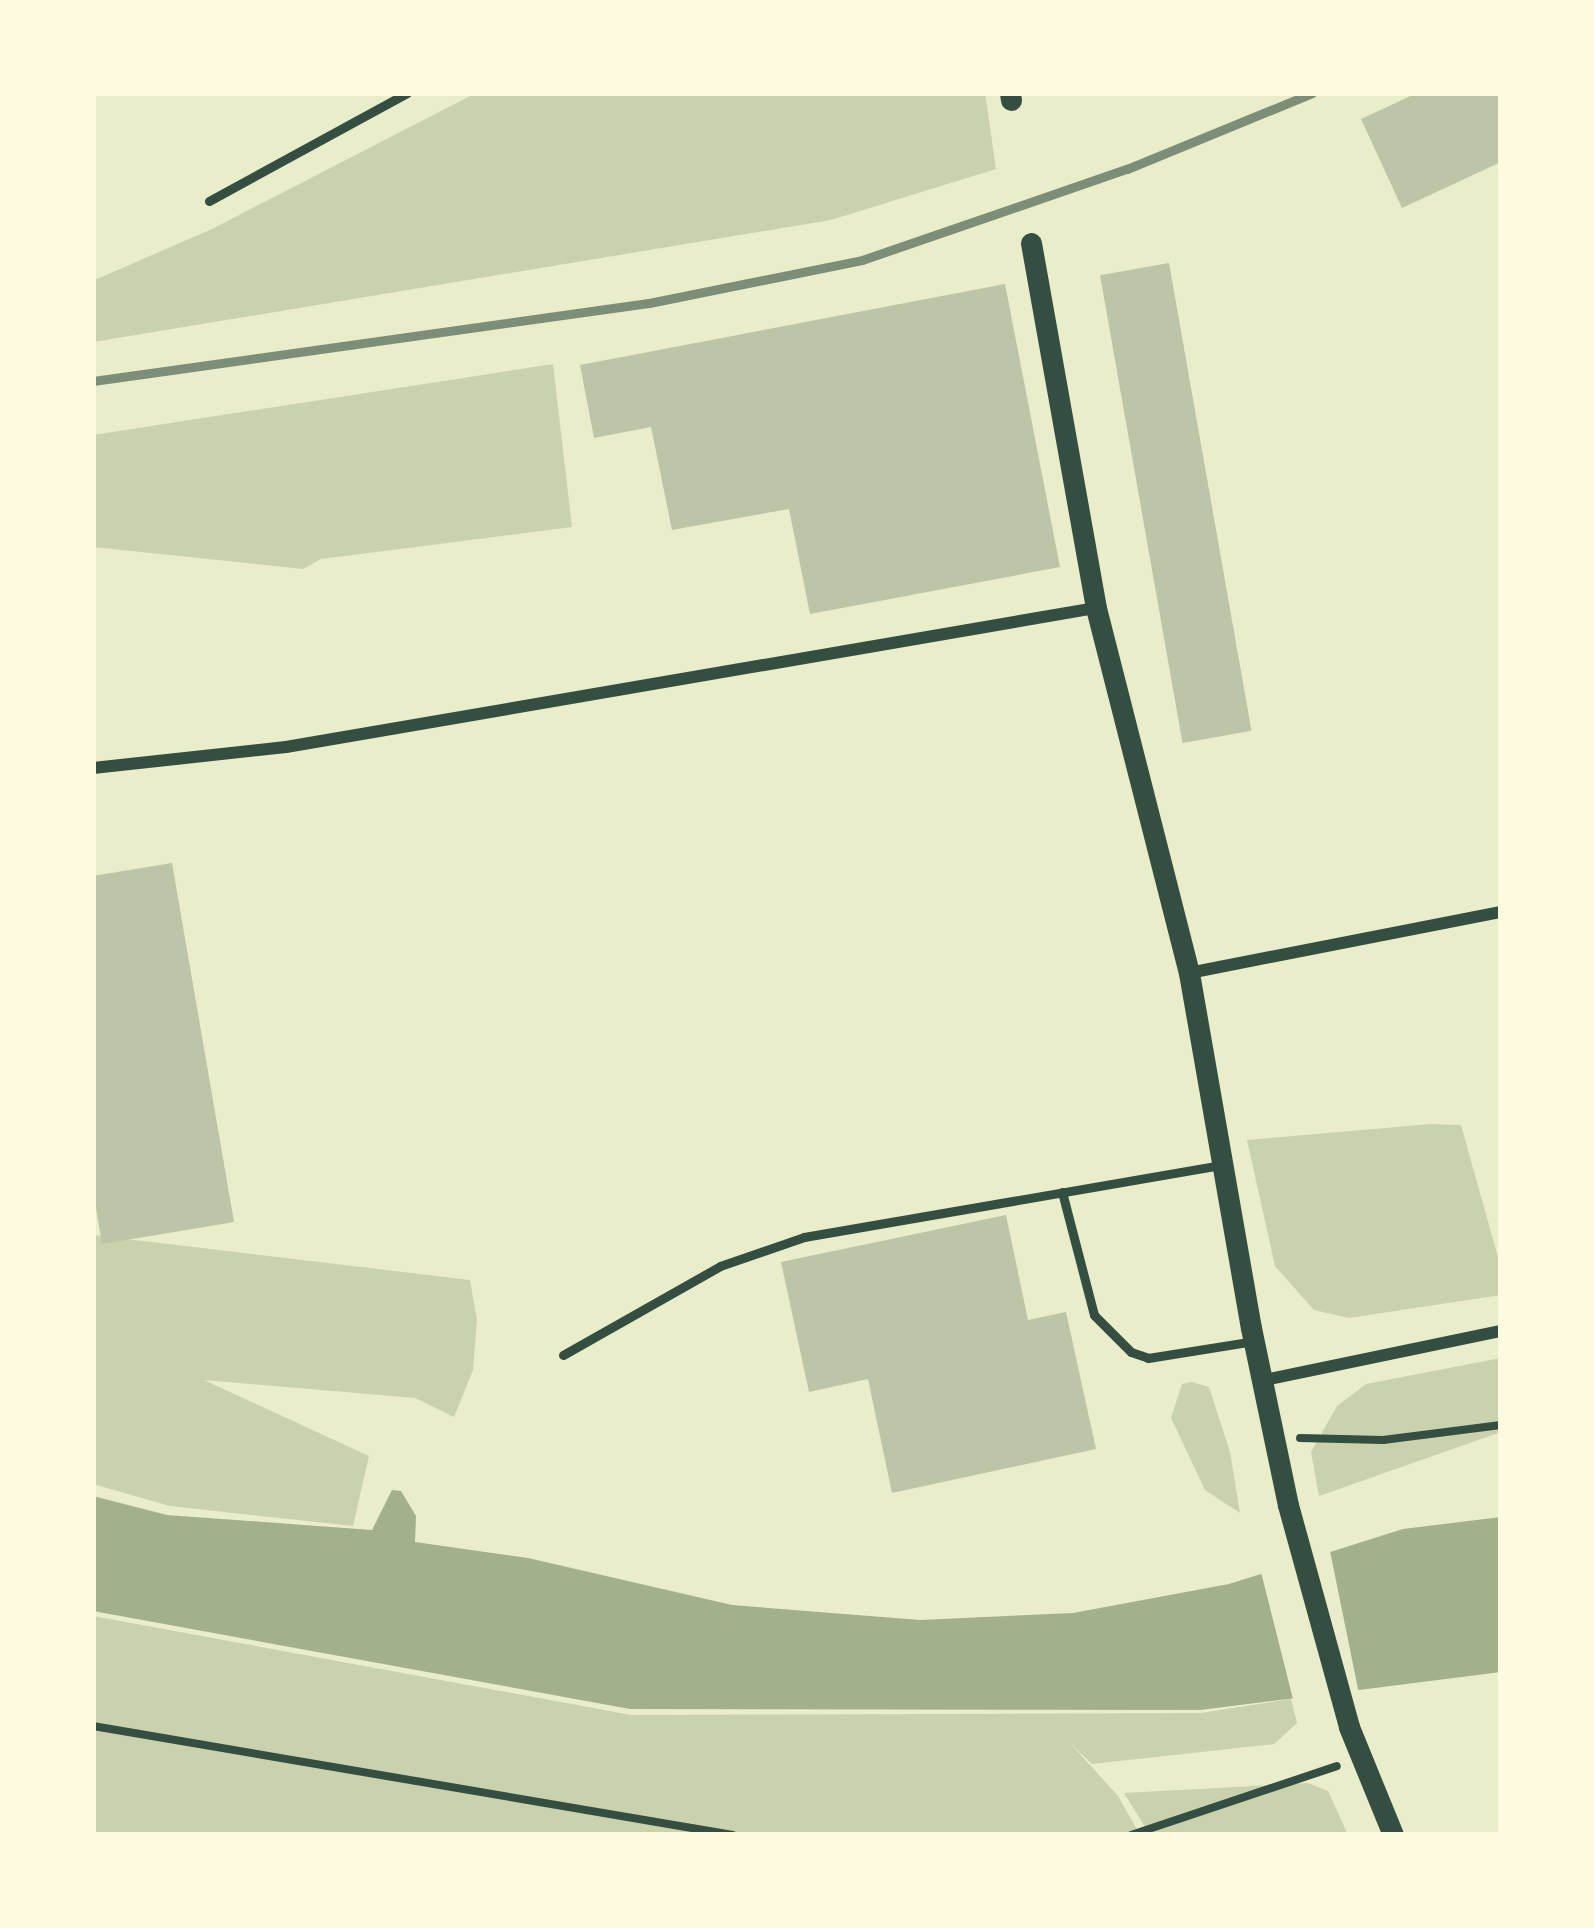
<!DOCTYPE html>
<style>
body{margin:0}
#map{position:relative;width:1594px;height:1928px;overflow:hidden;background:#e9edc9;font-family:Arial,sans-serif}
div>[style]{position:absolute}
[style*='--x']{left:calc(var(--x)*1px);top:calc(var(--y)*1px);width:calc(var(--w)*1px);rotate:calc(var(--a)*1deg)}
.green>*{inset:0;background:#cad2ad}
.water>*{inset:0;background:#a3b18a}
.pier>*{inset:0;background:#e9edc9}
.building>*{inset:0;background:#bcc5a7;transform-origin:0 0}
.path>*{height:8px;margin:-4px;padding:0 4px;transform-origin:4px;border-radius:4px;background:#344e41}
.service>*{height:9px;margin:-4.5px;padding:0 4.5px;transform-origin:4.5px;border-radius:4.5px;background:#344e41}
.minor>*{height:12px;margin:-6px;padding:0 6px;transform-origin:6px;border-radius:6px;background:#344e41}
.tertiary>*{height:21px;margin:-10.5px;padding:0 10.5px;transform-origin:10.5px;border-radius:10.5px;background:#344e41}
.rail>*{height:9px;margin:-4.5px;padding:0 4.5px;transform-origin:4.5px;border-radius:4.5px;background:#7c8e77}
span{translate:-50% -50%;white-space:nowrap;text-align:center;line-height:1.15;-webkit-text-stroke:10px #fefae0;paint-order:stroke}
.frame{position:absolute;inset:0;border:96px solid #fefae0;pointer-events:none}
</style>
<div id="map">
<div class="green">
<i style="clip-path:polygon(476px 93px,985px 93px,996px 169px,831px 220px,93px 342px,93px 276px,97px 279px,212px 229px)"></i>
<i style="clip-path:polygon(553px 364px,572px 527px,321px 559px,303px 569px,93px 547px,93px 435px)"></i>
<i style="clip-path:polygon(1431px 1124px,1461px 1125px,1501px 1268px,1501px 1295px,1349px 1318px,1314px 1310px,1275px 1266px,1247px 1140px)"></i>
<i style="clip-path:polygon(93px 1235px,470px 1280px,477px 1320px,473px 1370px,454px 1417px,415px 1398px,204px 1380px,369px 1456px,353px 1526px,170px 1506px,93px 1484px)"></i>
<i style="clip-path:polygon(1501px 1358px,1501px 1432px,1319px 1496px,1311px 1452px,1337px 1406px,1366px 1384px)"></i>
<i style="clip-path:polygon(1192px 1382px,1209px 1387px,1230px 1452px,1240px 1513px,1205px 1490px,1171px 1418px,1182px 1384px)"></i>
<i style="clip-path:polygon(93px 1616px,631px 1715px,1201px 1713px,1291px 1699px,1297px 1723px,1274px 1744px,1092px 1764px,1071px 1744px,1118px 1796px,1140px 1835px,93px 1835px)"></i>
<i style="clip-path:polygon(1308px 1783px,1328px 1791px,1348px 1835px,1150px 1835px,1124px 1793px)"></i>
</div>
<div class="water">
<i style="clip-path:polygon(392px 1490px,401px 1491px,416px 1516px,415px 1542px,528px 1558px,732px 1605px,920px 1620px,1073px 1613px,1229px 1584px,1403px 1529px,1501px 1517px,1501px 1672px,1200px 1710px,630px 1709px,93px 1611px,93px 1496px,167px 1515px,372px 1530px)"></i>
</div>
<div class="pier">
<i style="clip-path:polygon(1329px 1546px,1359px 1694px,1294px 1703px,1260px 1568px)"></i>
</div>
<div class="building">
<i style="clip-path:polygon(1417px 93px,1501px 93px,1501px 162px,1402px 208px,1361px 119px)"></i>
<i style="left:1169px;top:263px;width:475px;height:70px;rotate:80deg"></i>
<i style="clip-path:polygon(1005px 284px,1060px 567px,810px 614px,789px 509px,672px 530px,651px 427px,594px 438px,580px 365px)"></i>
<i style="clip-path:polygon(172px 863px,234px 1222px,102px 1244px,93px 1190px,93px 876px)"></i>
<i style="clip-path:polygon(1006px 1215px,1028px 1320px,1066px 1312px,1096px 1449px,892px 1493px,868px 1379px,809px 1392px,781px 1262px)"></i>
</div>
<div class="path">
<i style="--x:1300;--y:1438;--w:83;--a:1.4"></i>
<i style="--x:1383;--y:1440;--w:119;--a:-7.2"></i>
<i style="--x:93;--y:1726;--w:649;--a:9.67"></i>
<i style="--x:1131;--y:1835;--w:217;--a:-18.5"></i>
</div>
<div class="service">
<i style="--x:209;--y:201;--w:226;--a:-28.6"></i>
<i style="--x:1062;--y:1192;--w:127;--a:75.4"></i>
<i style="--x:1094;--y:1315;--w:52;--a:45"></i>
<i style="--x:1131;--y:1352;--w:18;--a:19"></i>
<i style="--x:1148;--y:1358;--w:107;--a:-9.1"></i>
<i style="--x:563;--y:1355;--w:180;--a:-29.5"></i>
<i style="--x:720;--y:1266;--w:89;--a:-19"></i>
<i style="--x:804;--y:1237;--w:421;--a:-9.8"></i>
</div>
<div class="minor">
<i style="--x:93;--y:768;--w:194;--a:-6.2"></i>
<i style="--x:286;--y:747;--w:822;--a:-9.74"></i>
<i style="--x:1189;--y:973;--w:318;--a:-11.1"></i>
<i style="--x:1264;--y:1380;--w:242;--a:-11.7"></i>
</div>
<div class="tertiary">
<i style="--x:1010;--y:93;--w:7;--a:82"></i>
<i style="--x:1031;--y:243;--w:371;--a:79.9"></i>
<i style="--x:1096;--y:608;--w:377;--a:75.7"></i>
<i style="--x:1189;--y:973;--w:360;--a:80.1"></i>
<i style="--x:1251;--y:1328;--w:181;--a:78.2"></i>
<i style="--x:1288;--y:1505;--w:230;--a:74.6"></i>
<i style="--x:1349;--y:1727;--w:117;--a:67.8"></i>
</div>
<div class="rail">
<i style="--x:93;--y:381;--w:561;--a:-7.99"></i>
<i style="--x:649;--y:303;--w:217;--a:-11.4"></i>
<i style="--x:862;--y:260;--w:280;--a:-19"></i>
<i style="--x:1127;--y:169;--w:200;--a:-22.3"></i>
</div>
<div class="frame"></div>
</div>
